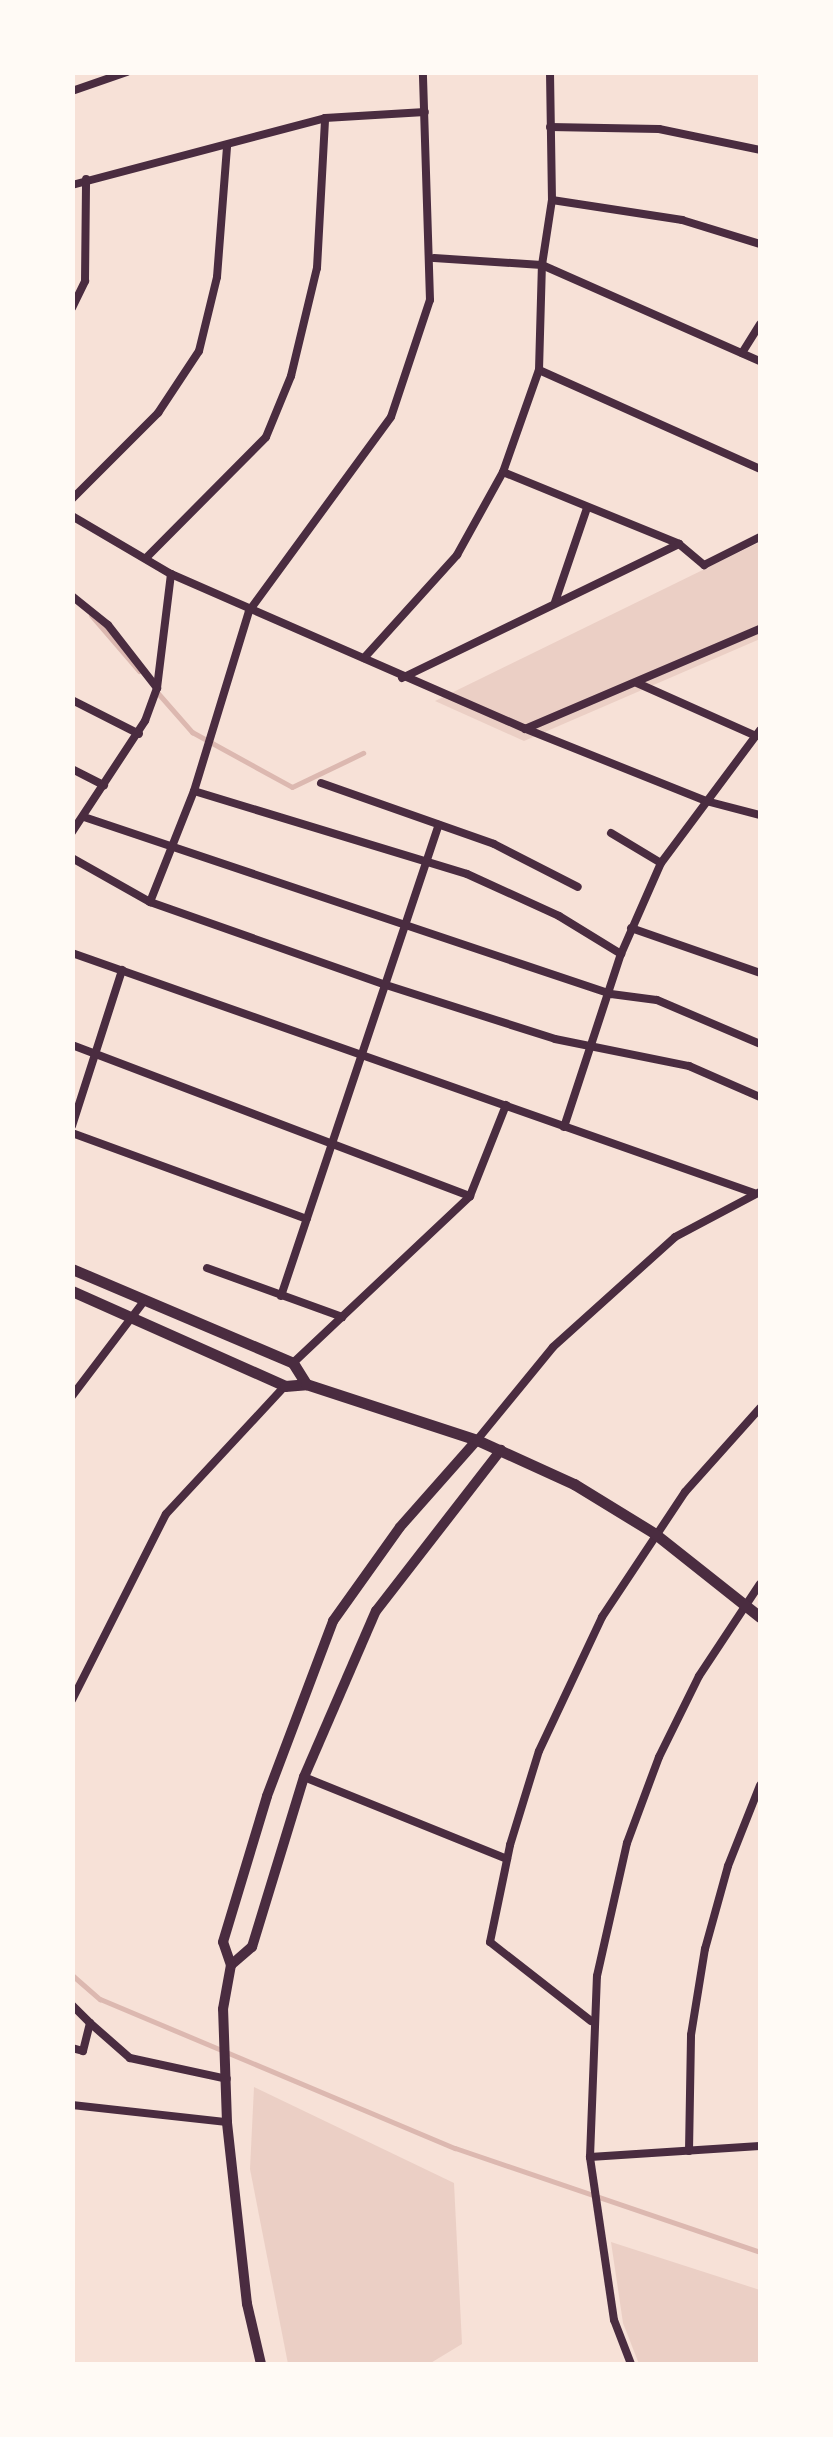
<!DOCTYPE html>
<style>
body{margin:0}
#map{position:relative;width:833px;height:2437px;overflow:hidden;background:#f7e1d7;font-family:Karla,sans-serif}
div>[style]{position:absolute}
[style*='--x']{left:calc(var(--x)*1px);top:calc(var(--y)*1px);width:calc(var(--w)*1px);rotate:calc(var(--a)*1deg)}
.green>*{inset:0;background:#ebcfc5}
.stream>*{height:5px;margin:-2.5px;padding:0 2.5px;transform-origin:2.5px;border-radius:2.5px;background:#dcb8b0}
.minor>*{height:8px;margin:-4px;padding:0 4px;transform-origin:4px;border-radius:4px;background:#4a2c40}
.tertiary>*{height:10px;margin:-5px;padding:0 5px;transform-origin:5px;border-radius:5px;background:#4a2c40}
.secondary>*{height:11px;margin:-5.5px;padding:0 5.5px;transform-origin:5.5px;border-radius:5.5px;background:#4a2c40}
span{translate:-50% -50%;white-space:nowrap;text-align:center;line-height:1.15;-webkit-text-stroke:9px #fffaf5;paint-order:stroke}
.frame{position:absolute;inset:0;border:75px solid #fffaf5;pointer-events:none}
</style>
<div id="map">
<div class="green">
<i style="clip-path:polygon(760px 542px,760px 639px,524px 741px,435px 701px)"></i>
<i style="clip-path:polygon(254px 2087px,454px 2183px,462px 2344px,429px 2364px,288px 2364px,250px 2169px)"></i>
<i style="clip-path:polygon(611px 2242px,760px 2290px,760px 2364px,639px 2364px,623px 2323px)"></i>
</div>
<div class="stream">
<i style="--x:91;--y:615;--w:74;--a:49.4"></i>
<i style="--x:156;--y:691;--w:55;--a:48.7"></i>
<i style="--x:192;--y:732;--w:114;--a:28.8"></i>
<i style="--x:292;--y:787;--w:79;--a:-25.6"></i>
<i style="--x:72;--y:1975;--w:37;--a:41"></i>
<i style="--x:100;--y:1999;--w:385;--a:22.8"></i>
<i style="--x:455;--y:2148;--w:322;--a:18.8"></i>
</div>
<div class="minor">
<i style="--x:72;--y:91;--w:58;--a:-19.1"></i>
<i style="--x:550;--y:127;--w:109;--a:1.1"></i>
<i style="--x:659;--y:129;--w:103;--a:11.7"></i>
<i style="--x:72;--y:185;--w:262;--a:-14.8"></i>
<i style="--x:325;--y:118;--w:100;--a:-3.4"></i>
<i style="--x:552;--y:200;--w:132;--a:8.7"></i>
<i style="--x:682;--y:220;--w:82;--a:17.1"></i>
<i style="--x:434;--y:258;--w:108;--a:3.7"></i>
<i style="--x:542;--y:265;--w:238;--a:23.8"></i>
<i style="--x:72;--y:308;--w:30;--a:-64"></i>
<i style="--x:85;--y:281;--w:102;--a:-89.4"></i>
<i style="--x:742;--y:353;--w:34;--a:-58"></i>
<i style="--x:539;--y:370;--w:242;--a:24.1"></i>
<i style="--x:503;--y:472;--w:190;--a:22.2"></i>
<i style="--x:72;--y:499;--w:122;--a:-45"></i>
<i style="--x:158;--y:413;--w:74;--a:-56.5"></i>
<i style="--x:199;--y:351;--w:76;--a:-76.3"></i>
<i style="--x:217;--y:277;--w:131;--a:-85.6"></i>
<i style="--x:72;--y:516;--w:115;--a:30.4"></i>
<i style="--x:171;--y:574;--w:386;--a:23.6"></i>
<i style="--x:525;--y:729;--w:255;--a:-23.1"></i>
<i style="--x:146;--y:558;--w:170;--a:-45.2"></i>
<i style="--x:266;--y:437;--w:66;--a:-67.7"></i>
<i style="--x:291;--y:376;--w:111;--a:-76.5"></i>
<i style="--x:317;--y:268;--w:150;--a:-86.9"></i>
<i style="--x:72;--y:596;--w:46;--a:38.9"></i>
<i style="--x:108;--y:625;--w:80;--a:52.1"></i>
<i style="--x:555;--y:602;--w:99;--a:-71.2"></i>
<i style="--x:364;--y:658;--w:139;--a:-47.9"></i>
<i style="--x:457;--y:555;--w:95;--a:-61"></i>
<i style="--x:503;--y:472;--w:108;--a:-70.6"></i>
<i style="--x:539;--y:370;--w:105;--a:-88.4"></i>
<i style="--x:542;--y:265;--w:66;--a:-81.3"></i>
<i style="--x:552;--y:200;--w:128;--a:-90.9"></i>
<i style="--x:402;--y:678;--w:308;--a:-25.8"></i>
<i style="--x:679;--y:544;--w:33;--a:40"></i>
<i style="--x:704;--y:565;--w:63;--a:-26.6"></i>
<i style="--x:637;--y:683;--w:130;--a:24"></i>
<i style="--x:72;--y:700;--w:75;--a:26.9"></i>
<i style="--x:526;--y:729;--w:194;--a:21.8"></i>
<i style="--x:706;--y:801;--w:56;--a:14.5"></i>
<i style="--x:72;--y:769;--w:36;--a:27"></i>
<i style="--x:321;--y:783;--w:183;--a:19.4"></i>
<i style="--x:494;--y:844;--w:94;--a:27.1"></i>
<i style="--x:194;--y:791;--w:285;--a:16.9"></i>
<i style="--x:467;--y:874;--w:101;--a:24.5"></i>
<i style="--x:559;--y:916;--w:73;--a:31.5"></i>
<i style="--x:84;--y:817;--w:556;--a:18.57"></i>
<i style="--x:611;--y:994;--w:46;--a:7.4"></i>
<i style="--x:657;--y:1000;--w:112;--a:23.1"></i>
<i style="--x:72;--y:832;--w:133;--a:-56.7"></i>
<i style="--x:145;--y:721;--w:35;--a:-70"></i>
<i style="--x:157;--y:688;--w:115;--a:-83"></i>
<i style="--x:611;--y:833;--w:58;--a:31"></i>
<i style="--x:72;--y:858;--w:90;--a:29.4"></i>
<i style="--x:150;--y:902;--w:250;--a:19.4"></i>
<i style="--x:386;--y:985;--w:177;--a:17.7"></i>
<i style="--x:555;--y:1039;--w:137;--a:11.4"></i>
<i style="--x:689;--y:1066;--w:77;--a:23.6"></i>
<i style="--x:150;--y:902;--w:119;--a:-68.4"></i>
<i style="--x:194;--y:791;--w:188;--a:-73"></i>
<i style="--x:249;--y:611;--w:240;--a:-53.8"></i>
<i style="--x:391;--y:417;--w:123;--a:-71.6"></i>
<i style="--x:430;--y:300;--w:228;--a:-91.8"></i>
<i style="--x:631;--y:928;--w:137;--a:19.2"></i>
<i style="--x:72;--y:953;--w:723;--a:19.39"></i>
<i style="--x:72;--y:1045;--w:426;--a:20.8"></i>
<i style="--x:72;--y:1126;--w:164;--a:-72.2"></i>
<i style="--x:564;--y:1127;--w:182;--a:-71.8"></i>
<i style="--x:621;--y:954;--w:99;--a:-66.3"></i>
<i style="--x:661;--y:863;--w:166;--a:-53.3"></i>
<i style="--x:72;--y:1133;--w:250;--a:20.1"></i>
<i style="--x:207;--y:1268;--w:144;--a:19.9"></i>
<i style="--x:281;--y:1296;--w:497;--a:-71.5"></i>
<i style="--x:293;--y:1363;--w:243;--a:-43.3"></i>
<i style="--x:470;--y:1196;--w:98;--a:-68.4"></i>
<i style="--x:72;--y:1396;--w:121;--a:-52.8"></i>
<i style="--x:477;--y:1440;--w:120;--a:-50.7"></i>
<i style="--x:553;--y:1347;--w:164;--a:-42"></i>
<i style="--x:675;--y:1237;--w:96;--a:-27.9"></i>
<i style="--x:72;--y:1700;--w:208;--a:-63.2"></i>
<i style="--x:166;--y:1514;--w:175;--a:-47.1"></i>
<i style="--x:304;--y:1777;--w:219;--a:22"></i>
<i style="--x:72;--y:2005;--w:25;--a:45"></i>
<i style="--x:90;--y:2023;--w:29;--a:104"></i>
<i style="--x:83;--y:2051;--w:11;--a:-165"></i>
<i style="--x:591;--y:2021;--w:128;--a:-142"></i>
<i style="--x:490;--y:1942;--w:99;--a:-78.3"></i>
<i style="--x:510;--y:1845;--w:98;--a:-72.9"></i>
<i style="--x:539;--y:1751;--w:148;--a:-64.8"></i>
<i style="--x:602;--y:1617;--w:150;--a:-56.4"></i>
<i style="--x:685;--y:1492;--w:113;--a:-48.2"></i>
<i style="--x:90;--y:2023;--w:53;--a:41.2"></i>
<i style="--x:130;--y:2058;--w:99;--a:12.2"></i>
<i style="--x:72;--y:2105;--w:156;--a:6.3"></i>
<i style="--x:689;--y:2151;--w:116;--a:-89"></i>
<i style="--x:691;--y:2035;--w:87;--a:-80.8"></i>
<i style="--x:705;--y:1949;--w:86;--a:-74.5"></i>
<i style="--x:728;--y:1866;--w:87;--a:-68.4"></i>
<i style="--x:590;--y:2157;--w:170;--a:-3.7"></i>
<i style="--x:631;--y:2364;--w:47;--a:-111.1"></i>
<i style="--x:614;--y:2320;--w:165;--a:-98.4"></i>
<i style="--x:590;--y:2157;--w:181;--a:-87.8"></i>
<i style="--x:597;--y:1976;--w:136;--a:-77.3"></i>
<i style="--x:627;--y:1843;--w:92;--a:-69.6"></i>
<i style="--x:659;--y:1757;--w:90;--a:-63.7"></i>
<i style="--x:699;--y:1676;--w:110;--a:-56.5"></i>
</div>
<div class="tertiary">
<i style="--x:231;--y:1965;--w:28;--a:-41"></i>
<i style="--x:252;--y:1947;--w:178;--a:-73"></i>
<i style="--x:304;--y:1777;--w:181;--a:-66.6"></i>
<i style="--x:376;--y:1611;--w:204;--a:-52.2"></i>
<i style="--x:261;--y:2364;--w:62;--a:-103.1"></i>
<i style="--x:247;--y:2304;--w:183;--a:-96.3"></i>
<i style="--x:227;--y:2122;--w:113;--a:-92"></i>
<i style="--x:223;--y:2009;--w:45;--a:-79.7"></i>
<i style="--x:231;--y:1965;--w:24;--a:-109"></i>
<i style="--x:223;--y:1942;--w:152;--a:-73.2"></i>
<i style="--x:267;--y:1796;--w:187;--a:-69.3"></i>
<i style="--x:333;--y:1621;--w:115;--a:-54.5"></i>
<i style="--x:400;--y:1527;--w:116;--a:-48.5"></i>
</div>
<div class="secondary">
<i style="--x:72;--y:1269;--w:240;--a:23"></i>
<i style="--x:293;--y:1363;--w:25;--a:58"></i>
<i style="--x:72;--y:1291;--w:233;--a:24"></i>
<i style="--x:285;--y:1386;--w:21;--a:-5"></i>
<i style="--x:306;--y:1384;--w:180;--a:18.1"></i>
<i style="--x:477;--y:1440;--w:107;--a:24.4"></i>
<i style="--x:574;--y:1484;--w:94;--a:31.5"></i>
<i style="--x:654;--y:1533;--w:135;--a:38.4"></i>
</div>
<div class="frame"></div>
</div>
